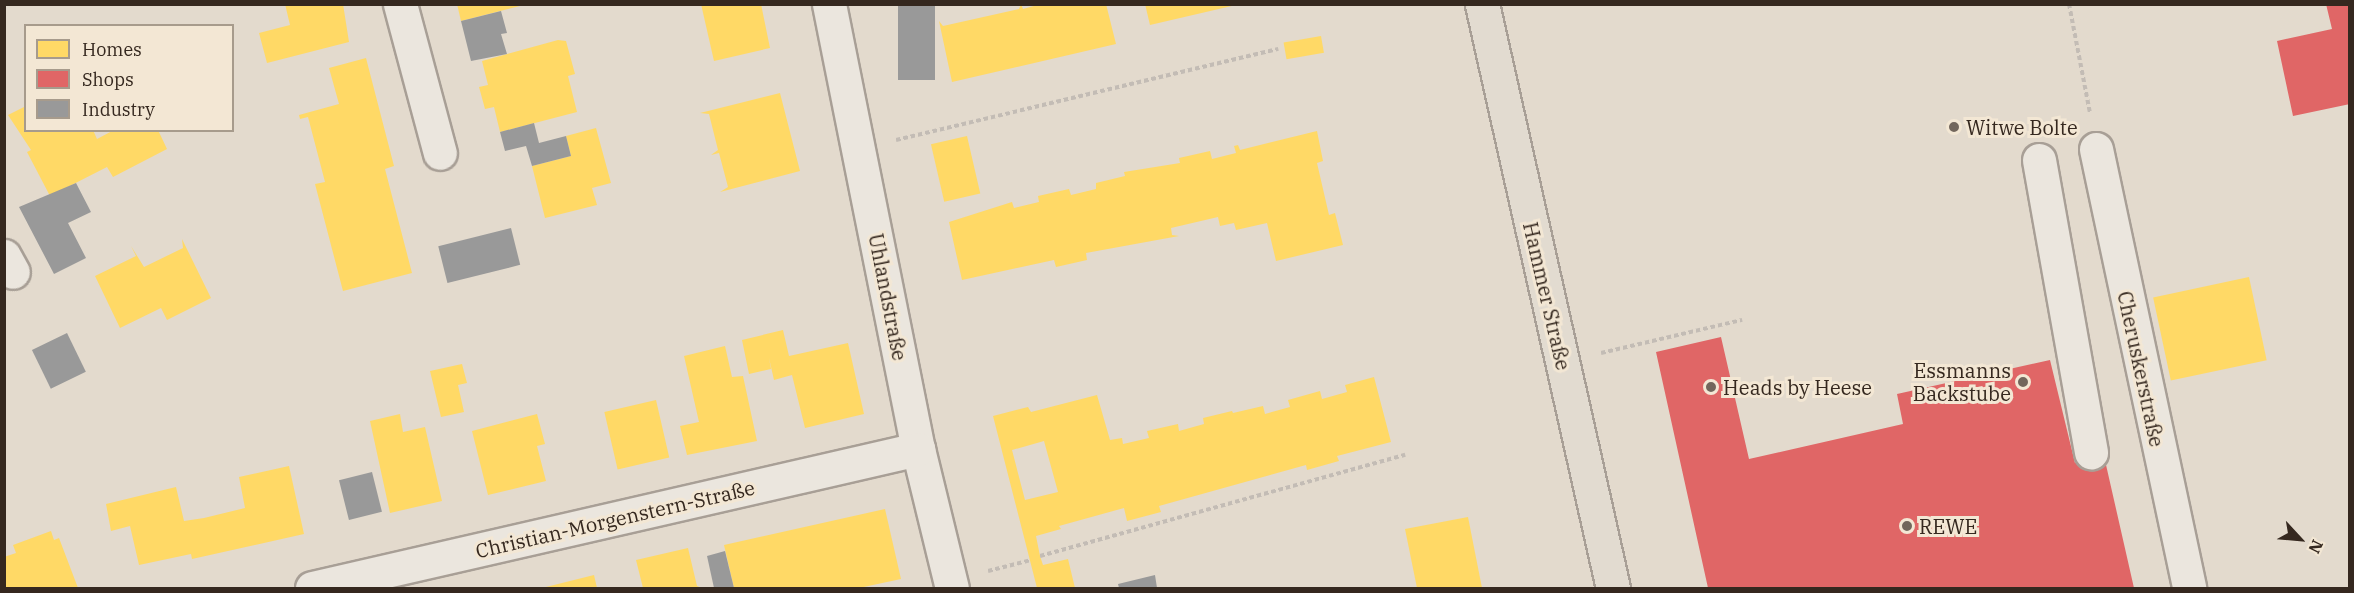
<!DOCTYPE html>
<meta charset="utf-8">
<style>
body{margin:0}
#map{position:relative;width:2354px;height:593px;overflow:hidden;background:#e3dacd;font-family:"IBM Plex Serif",serif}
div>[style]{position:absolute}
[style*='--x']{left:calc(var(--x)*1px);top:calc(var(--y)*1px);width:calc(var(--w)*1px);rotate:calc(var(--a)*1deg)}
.homes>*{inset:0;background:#ffd966;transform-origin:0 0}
.shops>*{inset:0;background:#e06666}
.industry>*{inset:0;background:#999;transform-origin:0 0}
.path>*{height:4px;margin-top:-2px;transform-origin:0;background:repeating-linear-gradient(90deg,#c3bcb5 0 4.5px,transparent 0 7.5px)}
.roads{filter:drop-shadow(2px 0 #a89f96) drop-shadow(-2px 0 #a89f96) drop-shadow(0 2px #a89f96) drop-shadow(0 -2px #a89f96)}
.minor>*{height:33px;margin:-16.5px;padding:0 16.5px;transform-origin:16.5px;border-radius:16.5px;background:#ebe6de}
.major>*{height:33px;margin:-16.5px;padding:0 16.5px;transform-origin:16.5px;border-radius:16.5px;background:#e2dbd0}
.dots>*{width:16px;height:16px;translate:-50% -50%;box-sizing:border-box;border:3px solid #f3e7d4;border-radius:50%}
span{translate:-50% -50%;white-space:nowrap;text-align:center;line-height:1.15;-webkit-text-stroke:6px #f3e7d4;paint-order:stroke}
.poi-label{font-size:20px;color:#35281f}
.left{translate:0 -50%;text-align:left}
.right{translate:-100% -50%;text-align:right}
.street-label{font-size:20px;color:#35281f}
.frame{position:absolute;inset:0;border:6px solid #35281f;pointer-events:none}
.legend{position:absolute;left:24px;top:24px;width:210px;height:108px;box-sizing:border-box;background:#f3e7d4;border:2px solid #a79b8c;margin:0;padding:8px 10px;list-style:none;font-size:18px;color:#35281f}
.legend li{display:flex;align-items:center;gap:12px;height:30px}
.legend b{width:30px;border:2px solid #a79b8c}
.north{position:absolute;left:2270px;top:509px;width:60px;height:60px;-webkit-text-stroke:4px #f3e7d4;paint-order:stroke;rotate:116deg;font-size:16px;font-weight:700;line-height:24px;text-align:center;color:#35281f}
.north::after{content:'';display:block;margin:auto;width:21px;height:27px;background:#35281f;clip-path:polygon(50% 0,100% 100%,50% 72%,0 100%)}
</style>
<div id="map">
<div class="homes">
<i style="clip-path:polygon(285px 4px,343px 4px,349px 42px,267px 63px,259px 33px,290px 25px)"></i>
<i style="clip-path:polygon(457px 4px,524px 4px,524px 5px,461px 21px)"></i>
<i style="clip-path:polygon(701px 4px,761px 4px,770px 48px,714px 61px)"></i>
<i style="clip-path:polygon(1021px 4px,1023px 9px,1041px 4px,1106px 4px,1116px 44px,952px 82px,939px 21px,943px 26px,1019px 9px)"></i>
<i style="clip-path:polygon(1145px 4px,1236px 4px,1236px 5px,1150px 25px)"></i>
<i style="left:1321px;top:36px;width:17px;height:38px;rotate:80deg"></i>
<i style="clip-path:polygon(558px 40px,566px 41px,575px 74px,568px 76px,577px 112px,500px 132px,494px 107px,485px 109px,479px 87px,488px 85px,482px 61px)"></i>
<i style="clip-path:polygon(366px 58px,394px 166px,385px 169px,412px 273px,343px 291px,315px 184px,325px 182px,308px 117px,300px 119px,299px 115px,339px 104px,329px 68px)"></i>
<i style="clip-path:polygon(780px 93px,800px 171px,720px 192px,728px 187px,719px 153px,711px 155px,718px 150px,709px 114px,700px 113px)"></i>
<i style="clip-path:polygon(26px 106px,26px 130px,93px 130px,97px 139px,114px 130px,158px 130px,167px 149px,113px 177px,107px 167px,50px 196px,27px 152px,31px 150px,8px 115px)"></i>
<i style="clip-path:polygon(596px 128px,611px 183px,592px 188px,597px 205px,545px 218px,532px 166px,571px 156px,566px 136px)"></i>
<i style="clip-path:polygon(1317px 131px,1323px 161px,1317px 163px,1329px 215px,1335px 213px,1343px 245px,1276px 261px,1267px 223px,1236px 230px,1234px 223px,1220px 226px,1218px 217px,1171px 228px,1172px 235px,1179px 236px,1086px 253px,1087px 260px,1056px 267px,1054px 260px,962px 280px,949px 222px,1012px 202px,1014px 208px,1039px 202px,1038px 196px,1069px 189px,1071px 195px,1096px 189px,1096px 183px,1125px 176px,1124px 172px,1180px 163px,1179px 158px,1210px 151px,1212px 159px,1236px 153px,1234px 146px,1238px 145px,1240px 150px)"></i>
<i style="left:967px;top:136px;width:59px;height:37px;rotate:77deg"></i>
<i style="clip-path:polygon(182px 239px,211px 298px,167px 320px,161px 308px,120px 328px,95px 276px,136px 256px,131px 246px,144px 267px,183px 248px)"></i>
<i style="left:2249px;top:277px;width:85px;height:98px;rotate:78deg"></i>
<i style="clip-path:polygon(783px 330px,789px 356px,848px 343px,864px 414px,805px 428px,792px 375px,774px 380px,769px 358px,771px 369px,749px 374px,742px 340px)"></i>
<i style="clip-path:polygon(725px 346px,732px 377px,743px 376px,757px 441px,687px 455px,680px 426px,699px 422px,684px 356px)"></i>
<i style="clip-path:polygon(462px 364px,467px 383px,458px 385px,464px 412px,441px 417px,430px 371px)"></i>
<i style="clip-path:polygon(evenodd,1374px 377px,1391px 442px,1337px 456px,1339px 461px,1307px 470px,1306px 465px,1159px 506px,1161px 512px,1127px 521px,1124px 508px,1059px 526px,1061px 529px,1036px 536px,1040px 556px,1043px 565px,1068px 559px,1075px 588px,1037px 588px,993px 416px,1028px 407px,1031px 412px,1097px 395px,1110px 440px,1122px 438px,1123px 444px,1149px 438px,1147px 431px,1178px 424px,1179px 431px,1204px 424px,1203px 418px,1232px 411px,1233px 413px,1263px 406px,1265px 414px,1290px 407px,1288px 400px,1320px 391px,1322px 399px,1347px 392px,1345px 385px,1374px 377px,1044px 441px,1058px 492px,1025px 500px,1012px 450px,1044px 441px)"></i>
<i style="left:656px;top:400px;width:59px;height:53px;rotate:77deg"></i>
<i style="clip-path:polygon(400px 414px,403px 432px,425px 427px,442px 501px,390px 513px,370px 421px)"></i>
<i style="clip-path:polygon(537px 414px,545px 444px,537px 446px,546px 481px,488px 495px,472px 431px)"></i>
<i style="clip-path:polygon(289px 466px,304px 534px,192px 559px,191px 554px,139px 565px,130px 526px,111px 531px,106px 504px,176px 487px,184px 521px,204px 518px,245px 508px,239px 477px)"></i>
<i style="clip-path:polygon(885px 509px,901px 579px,859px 588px,734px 588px,724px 545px)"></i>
<i style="clip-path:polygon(1468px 517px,1482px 588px,1417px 588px,1405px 529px)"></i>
<i style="clip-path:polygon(51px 531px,54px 540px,59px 538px,78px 588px,4px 588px,4px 557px,16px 553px,13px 545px)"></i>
<i style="clip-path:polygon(688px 548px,697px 586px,702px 588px,643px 588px,636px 560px)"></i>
<i style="clip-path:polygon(594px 575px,597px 588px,542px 588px)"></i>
</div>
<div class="shops">
<i style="clip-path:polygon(2326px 4px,2350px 4px,2350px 104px,2293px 116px,2277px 41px,2332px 29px)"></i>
<i style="clip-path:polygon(1721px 337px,1749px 459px,1903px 424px,1897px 394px,2050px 360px,2075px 463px,2104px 456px,2134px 588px,1708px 588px,1656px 352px)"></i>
</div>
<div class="industry">
<i style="left:898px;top:4px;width:37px;height:76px"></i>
<i style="clip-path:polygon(501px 11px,507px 33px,501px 34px,507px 54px,471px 61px,461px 21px)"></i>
<i style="clip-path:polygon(534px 123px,539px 143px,566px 136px,571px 156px,532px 166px,526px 146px,505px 151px,500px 132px)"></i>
<i style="clip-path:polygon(76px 183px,91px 212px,68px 223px,86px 258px,54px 274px,19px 207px)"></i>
<i style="left:511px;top:228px;width:38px;height:75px;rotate:76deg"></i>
<i style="left:67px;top:333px;width:43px;height:39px;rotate:64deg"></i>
<i style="left:372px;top:472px;width:41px;height:34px;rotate:76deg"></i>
<i style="clip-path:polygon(725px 551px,734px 588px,714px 588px,707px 556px)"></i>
<i style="clip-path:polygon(1155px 575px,1157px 588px,1119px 588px,1118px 584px)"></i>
</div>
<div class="path">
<i style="--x:2069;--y:4;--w:111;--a:79.1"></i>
<i style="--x:896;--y:140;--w:393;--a:-13.4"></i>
<i style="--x:1601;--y:353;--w:145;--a:-13.2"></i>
<i style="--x:1040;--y:556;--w:379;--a:-15.5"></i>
<i style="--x:988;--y:571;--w:44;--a:-14.3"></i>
</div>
<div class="roads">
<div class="minor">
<i style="--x:400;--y:4;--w:154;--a:75"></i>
<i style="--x:829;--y:4;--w:454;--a:78.7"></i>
<i style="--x:918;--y:449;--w:143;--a:76.3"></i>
<i style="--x:2096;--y:149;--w:449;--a:78"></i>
<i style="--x:2039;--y:160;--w:297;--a:79.9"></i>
<i style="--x:4;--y:256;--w:18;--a:61"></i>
<i style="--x:312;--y:588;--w:622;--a:-12.92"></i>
</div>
<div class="major">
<i style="--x:1482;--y:4;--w:599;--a:77.36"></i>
</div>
</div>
<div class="dots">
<i style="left:1954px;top:127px;background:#72665c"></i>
<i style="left:2023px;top:382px;background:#72665c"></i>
<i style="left:1711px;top:387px;background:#72665c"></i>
<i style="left:1907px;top:526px;background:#72665c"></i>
</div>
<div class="poi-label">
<span class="left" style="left:1966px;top:127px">Witwe Bolte</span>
<span class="right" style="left:2011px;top:382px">Essmanns<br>Backstube</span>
<span class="left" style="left:1723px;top:387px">Heads by Heese</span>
<span class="left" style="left:1919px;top:526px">REWE</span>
</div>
<div class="street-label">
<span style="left:1547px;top:296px;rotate:77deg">Hammer Straße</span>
<span style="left:888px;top:297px;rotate:79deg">Uhlandstraße</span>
<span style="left:2141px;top:369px;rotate:78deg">Cheruskerstraße</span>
<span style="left:615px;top:519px;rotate:-13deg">Christian-Morgenstern-Straße</span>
</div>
<div class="frame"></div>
<ul class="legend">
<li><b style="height:16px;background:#ffd966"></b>Homes</li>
<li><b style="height:16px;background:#e06666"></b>Shops</li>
<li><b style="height:16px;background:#999"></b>Industry</li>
</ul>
<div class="north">N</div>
</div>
